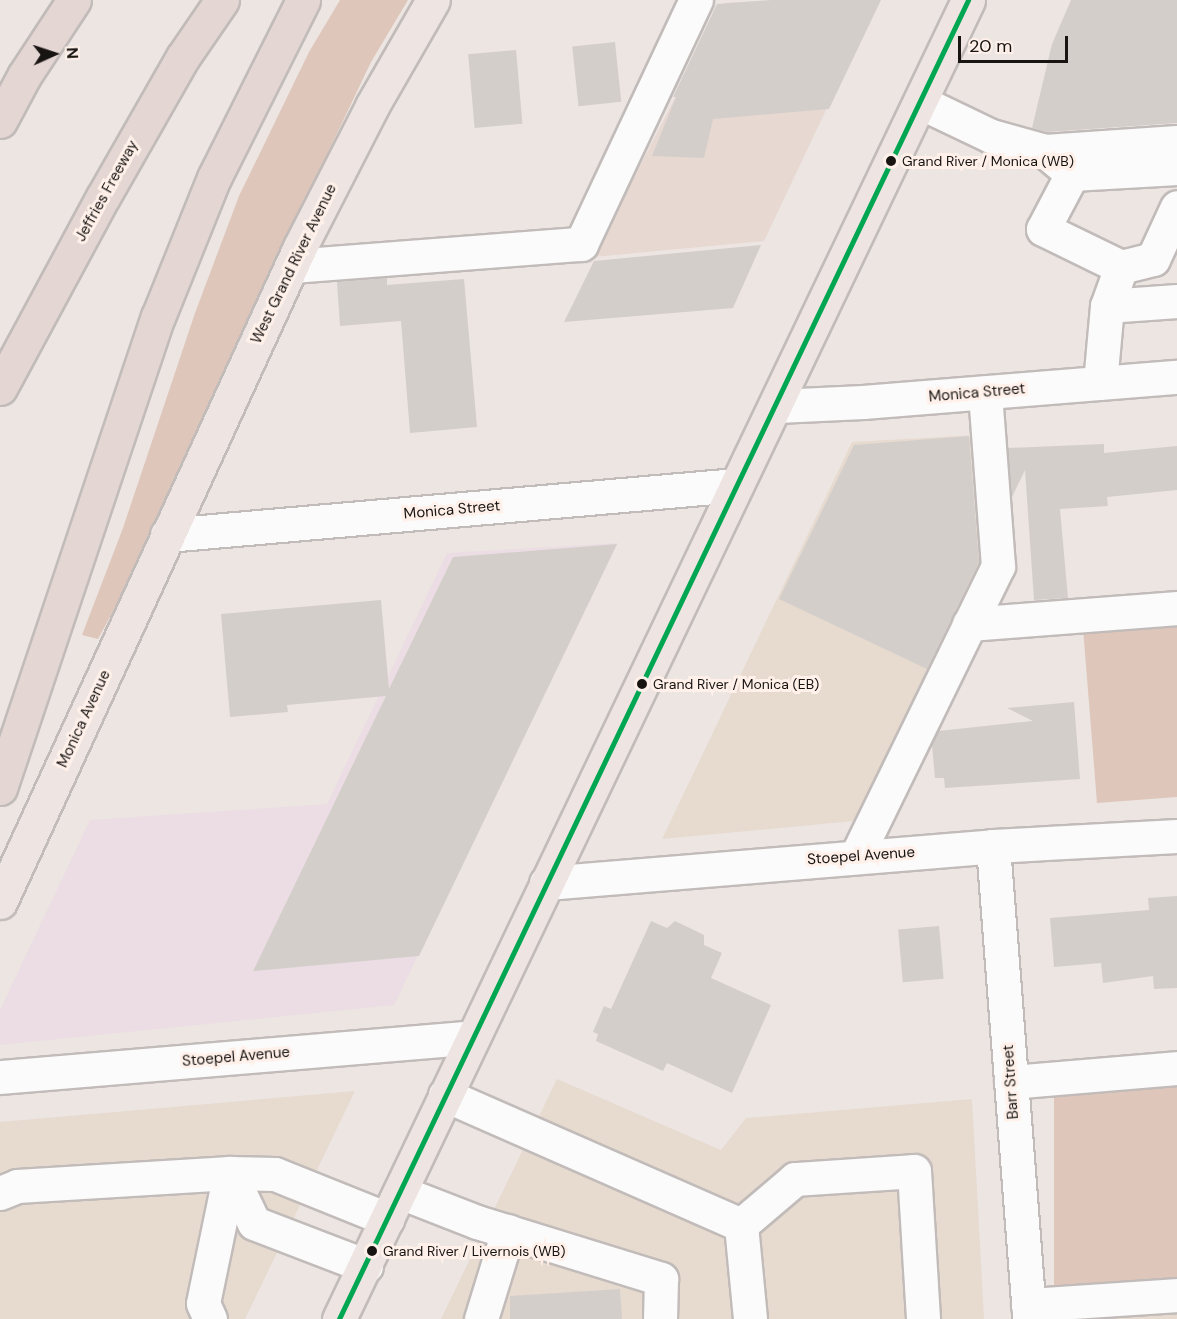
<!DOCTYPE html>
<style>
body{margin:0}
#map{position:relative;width:1177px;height:1319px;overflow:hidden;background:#ece5e2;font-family:"DM Sans",sans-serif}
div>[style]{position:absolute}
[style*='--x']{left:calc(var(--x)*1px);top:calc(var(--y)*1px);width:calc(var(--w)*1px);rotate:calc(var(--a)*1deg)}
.commercial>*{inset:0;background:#e7dbd0}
.industrial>*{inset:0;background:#ebdde3}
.built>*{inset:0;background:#e7d8d1}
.green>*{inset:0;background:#dec6ba;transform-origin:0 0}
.building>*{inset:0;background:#d4cecb;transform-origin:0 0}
.roads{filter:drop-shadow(2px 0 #c1bbb9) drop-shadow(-2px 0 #c1bbb9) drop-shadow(0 2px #c1bbb9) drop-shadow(0 -2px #c1bbb9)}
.minor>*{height:33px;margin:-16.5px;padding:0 16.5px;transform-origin:16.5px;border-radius:16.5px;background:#fcfbfb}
.major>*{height:33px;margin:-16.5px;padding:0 16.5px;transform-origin:16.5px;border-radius:16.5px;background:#eee5e2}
.highway>*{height:33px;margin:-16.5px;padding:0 16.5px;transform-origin:16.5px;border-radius:16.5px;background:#e4d6d2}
.bus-1>*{height:4.5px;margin:-2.25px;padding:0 2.25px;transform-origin:2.25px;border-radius:2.25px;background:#00a651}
.dots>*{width:16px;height:16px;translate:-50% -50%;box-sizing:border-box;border:3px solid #fff1ea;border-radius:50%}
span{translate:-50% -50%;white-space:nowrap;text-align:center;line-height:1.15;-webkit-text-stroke:6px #fff1ea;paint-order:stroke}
.bus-label{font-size:14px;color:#181412}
.left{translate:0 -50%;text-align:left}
.street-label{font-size:15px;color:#181412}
.north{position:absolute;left:24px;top:24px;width:60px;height:60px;-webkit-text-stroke:4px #fff1ea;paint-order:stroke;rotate:87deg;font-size:16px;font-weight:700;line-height:24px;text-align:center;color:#181412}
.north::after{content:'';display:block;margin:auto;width:21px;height:27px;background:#181412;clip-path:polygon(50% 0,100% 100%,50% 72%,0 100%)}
.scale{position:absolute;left:958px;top:36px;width:110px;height:27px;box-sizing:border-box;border:3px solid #181412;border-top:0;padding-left:8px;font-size:18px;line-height:21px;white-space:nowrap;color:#181412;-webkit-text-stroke:4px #fff1ea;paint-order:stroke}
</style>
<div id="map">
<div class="commercial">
<i style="clip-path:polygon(976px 435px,988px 552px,854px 821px,662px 839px,852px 442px)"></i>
<i style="clip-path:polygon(557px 1079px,721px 1150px,746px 1118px,972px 1099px,984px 1319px,441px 1319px)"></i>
<i style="clip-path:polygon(355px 1091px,245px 1319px,0 1319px,0 1122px)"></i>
<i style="clip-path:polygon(1177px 1307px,1177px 1319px,1068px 1319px,1068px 1315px)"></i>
</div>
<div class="industrial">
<i style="clip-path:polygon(618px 543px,394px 1005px,0 1045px,0 1010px,90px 820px,327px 804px,447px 553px)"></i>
</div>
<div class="built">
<i style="clip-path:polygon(781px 0,878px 0,764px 241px,593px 257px,724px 3px)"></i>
</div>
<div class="green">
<i style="clip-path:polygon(340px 0,408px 0,371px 62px,253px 310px,156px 532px,98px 639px,82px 635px,123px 528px,195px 313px,239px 196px,309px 52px)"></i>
<i style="clip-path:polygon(1177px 622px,1177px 797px,1097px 803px,1083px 628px)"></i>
<i style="left:1177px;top:1079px;width:206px;height:123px;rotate:90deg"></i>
</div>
<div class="building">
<i style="clip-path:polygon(771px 0,881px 0,829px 109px,713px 119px,704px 158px,652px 156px,676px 97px,673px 97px,717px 4px)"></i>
<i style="clip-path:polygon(1071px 0,1177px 0,1177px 123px,1047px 132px,1032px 128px,1052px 44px)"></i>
<i style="left:615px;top:42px;width:60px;height:43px;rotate:84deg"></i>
<i style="left:516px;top:50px;width:74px;height:48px;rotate:85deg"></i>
<i style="clip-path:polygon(761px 245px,733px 308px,564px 322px,594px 261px)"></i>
<i style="clip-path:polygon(387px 278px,387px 285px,464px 279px,477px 427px,410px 433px,401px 321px,340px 326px,337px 282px)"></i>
<i style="clip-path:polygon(969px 436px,979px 562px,927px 669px,779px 599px,854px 445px)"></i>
<i style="clip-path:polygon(1104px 444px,1104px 453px,1177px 446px,1177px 490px,1107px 497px,1108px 506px,1060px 509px,1068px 598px,1034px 600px,1025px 470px,1012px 497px,1008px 448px)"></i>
<i style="clip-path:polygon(617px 544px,419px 956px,253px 971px,386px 696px,287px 705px,288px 712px,230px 717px,221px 614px,381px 600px,389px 689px,453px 557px)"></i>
<i style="clip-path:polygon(1074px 702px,1080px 779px,945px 788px,944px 778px,935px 778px,932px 745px,938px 731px,1033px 721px,1007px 708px)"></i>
<i style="clip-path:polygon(1177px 896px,1177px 988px,1154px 989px,1153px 976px,1103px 983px,1101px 963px,1054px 967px,1050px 918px,1149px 910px,1148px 898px)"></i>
<i style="clip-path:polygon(651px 921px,667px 928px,675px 921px,704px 935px,704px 945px,722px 953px,711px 978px,771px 1005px,732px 1093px,667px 1063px,663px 1071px,596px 1041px,598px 1034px,593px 1032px,604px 1006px,611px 1009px)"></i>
<i style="left:939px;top:926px;width:53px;height:41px;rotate:85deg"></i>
<i style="clip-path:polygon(620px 1289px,622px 1319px,510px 1319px,510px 1296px)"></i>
</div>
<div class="roads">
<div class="minor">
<i style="--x:920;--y:102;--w:79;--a:25.6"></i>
<i style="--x:991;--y:136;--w:56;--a:15.5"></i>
<i style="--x:1045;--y:151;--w:132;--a:-3.9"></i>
<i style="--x:1045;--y:151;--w:35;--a:40"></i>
<i style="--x:1072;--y:174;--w:62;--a:117.8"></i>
<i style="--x:1043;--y:229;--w:87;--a:26"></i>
<i style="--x:1121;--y:267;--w:41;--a:109.7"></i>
<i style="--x:1107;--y:306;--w:77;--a:95.2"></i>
<i style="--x:1072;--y:174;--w:105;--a:-3.3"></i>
<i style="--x:292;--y:266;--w:290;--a:-4.4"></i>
<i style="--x:581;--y:244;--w:270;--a:-64.8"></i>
<i style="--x:1121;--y:267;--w:33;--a:-14"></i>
<i style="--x:1153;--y:259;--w:57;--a:-65.2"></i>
<i style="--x:1107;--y:306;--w:70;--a:-4.1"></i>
<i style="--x:777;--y:406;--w:86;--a:-2.7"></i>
<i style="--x:863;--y:402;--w:315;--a:-4.6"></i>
<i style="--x:167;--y:535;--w:571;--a:-5.02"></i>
<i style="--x:969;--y:624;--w:209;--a:-4.4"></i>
<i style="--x:993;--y:846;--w:474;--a:85.6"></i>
<i style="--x:856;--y:857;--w:324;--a:-64"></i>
<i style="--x:998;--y:566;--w:174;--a:-94.3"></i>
<i style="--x:546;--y:883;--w:449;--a:-4.7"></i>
<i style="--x:993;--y:846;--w:184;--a:-3.1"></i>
<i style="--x:0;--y:1077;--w:474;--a:-4.8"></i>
<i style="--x:1011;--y:1082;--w:167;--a:-4.8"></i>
<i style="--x:445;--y:1095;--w:323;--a:23.7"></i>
<i style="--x:741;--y:1225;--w:71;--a:-40.4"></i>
<i style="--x:795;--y:1179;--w:119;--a:-3.8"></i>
<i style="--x:914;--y:1171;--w:148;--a:86.5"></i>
<i style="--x:230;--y:1173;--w:55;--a:64.4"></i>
<i style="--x:254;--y:1223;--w:120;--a:21"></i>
<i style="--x:400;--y:1192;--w:83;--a:21.3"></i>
<i style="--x:477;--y:1222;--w:193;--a:17.2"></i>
<i style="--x:661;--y:1279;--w:40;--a:91.4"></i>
<i style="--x:0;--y:1193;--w:18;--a:-22"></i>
<i style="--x:17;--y:1186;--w:213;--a:-3.5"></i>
<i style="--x:230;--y:1173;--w:45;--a:1.3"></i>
<i style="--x:275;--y:1174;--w:121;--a:21.9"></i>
<i style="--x:741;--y:1225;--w:94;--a:84.5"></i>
<i style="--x:1028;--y:1305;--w:149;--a:-3.8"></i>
<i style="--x:210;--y:1319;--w:17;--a:-114"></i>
<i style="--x:203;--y:1303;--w:133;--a:-78.3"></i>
<i style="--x:481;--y:1319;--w:92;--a:-72.9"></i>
</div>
<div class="major">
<i style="--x:0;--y:902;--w:720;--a:-65.39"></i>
<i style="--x:300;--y:247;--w:158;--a:-62.9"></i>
<i style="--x:372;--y:106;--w:122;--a:-60.1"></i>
<i style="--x:339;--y:1319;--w:1461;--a:-64.5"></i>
</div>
<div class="highway">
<i style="--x:0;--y:121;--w:51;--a:-61.9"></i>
<i style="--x:24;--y:76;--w:91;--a:-56.7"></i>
<i style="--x:0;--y:388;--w:217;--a:-61.7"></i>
<i style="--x:103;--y:197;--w:161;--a:-60.3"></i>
<i style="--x:183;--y:57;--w:69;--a:-55.6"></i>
<i style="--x:0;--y:788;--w:497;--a:-71.5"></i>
<i style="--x:158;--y:317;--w:150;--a:-68.1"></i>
<i style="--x:214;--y:178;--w:199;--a:-63.4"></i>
</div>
</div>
<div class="bus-1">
<i style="--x:339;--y:1319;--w:1461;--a:-64.5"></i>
</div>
<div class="dots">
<i style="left:891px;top:161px;background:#181412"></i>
<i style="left:642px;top:684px;background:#181412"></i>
<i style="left:372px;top:1251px;background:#181412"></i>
</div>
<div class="bus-label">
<span class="left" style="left:902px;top:161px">Grand River / Monica (WB)</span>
<span class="left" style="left:653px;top:684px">Grand River / Monica (EB)</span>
<span class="left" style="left:383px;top:1251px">Grand River / Livernois (WB)</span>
</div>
<div class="street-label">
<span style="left:107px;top:191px;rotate:-61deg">Jeffries Freeway</span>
<span style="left:294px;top:264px;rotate:-64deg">West Grand River Avenue</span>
<span style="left:977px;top:393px;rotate:-5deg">Monica Street</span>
<span style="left:452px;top:510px;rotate:-5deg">Monica Street</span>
<span style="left:84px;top:719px;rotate:-65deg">Monica Avenue</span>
<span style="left:861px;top:856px;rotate:-4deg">Stoepel Avenue</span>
<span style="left:236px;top:1057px;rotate:-5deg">Stoepel Avenue</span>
<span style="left:1011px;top:1082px;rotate:-94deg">Barr Street</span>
</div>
<div class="north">N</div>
<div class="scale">20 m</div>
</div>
